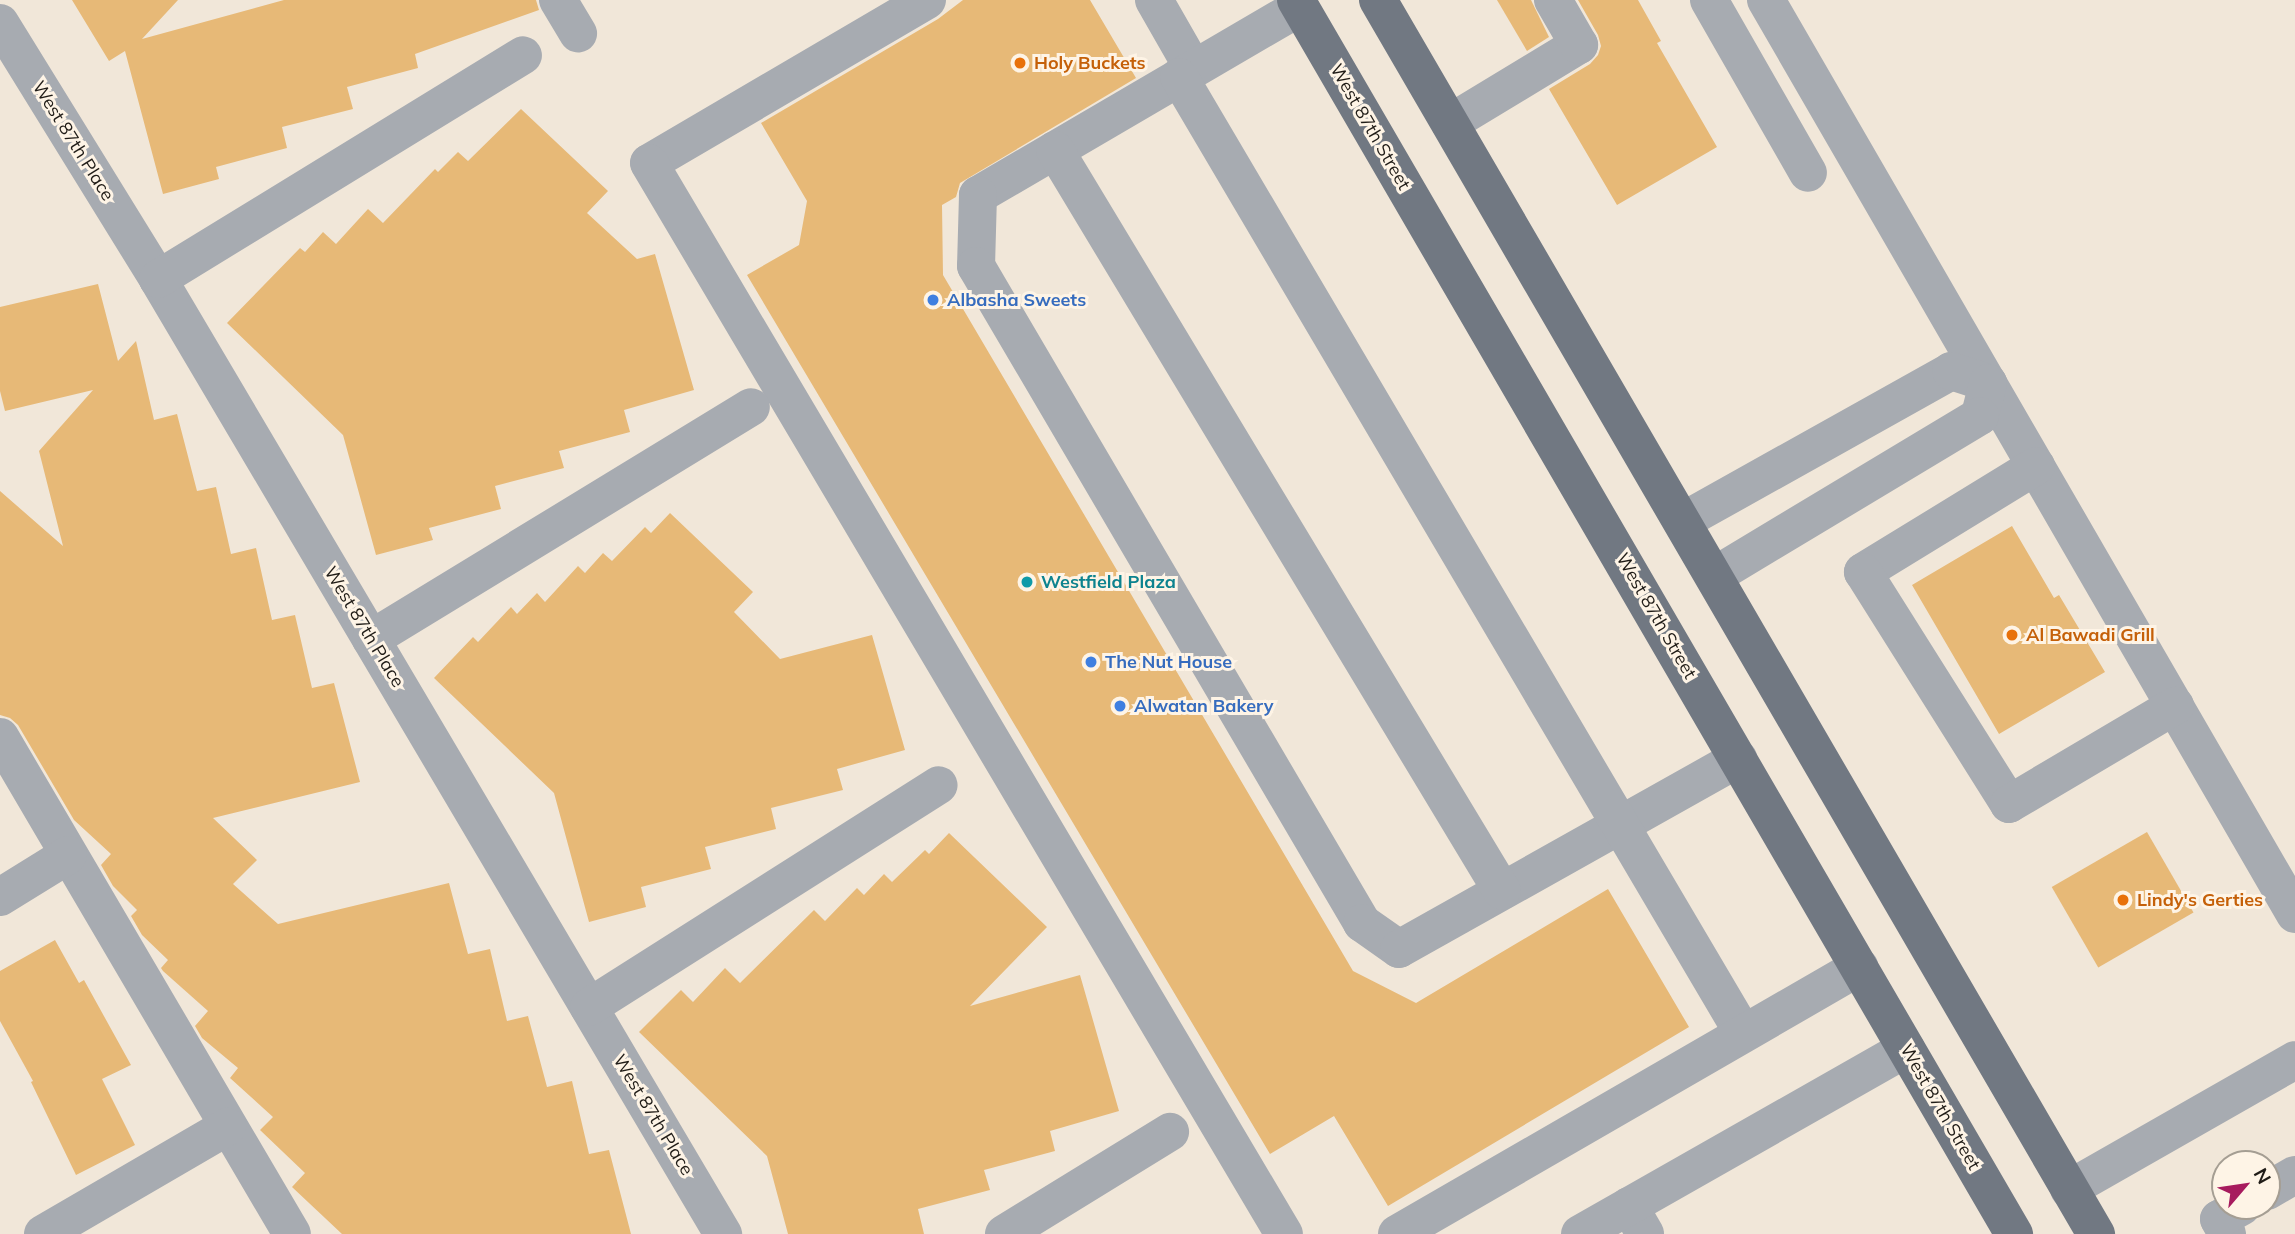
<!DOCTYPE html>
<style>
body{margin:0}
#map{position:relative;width:2295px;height:1234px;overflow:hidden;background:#f1e7d9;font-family:Mulish,sans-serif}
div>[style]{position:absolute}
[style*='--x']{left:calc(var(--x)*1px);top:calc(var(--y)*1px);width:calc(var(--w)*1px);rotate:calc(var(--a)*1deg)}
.building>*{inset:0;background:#e7b977;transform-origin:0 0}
.minor>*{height:38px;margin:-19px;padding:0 19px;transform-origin:19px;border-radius:19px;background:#a7abb1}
.major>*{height:38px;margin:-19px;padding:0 19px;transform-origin:19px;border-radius:19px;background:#717882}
.dots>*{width:19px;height:19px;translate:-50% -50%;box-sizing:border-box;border:4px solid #fef4e6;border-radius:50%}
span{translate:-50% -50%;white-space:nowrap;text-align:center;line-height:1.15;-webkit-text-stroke:6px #fef4e6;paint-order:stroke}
.food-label{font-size:18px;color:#c56008;font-weight:700}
.left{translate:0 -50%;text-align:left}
.street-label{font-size:18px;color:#201c17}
.shop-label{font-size:18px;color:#366cbe;font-weight:700}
.culture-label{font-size:18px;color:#0d838f;font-weight:700}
.north{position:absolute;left:2211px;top:1150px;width:70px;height:70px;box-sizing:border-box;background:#fef4e6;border:2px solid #a59e93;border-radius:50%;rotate:61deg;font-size:19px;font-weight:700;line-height:28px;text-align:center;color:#201c17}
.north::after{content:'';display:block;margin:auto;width:24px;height:32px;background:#a71b5e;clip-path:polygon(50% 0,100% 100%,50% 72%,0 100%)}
</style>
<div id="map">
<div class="building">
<i style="clip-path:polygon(72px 0,178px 0,142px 39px,284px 0,536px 0,539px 10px,415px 54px,418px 68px,347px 87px,353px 109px,282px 127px,287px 148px,216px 167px,219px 179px,163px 194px,125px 51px,109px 61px)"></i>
<i style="clip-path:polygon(963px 0,1090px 0,1136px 78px,960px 183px,956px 197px,942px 205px,943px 275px,1353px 971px,1416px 1003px,1608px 889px,1689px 1027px,1388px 1206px,1334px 1116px,1270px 1154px,747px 275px,799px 245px,807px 201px,761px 123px,938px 19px)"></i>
<i style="clip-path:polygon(1497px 0,1531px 0,1549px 37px,1527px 51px)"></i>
<i style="clip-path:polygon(1578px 0,1638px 0,1661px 41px,1657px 43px,1717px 147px,1617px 205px,1549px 89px,1590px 64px,1598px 55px,1601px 46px,1598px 35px)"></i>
<i style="clip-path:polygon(521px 109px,608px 191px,587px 213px,637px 259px,655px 254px,694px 390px,624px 410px,630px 432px,559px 451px,564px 468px,495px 486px,501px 509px,429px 528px,433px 540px,376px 555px,343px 435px,227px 323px,300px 248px,305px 252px,323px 232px,336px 244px,368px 209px,383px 223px,435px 169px,438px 172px,458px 152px,468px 161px)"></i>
<i style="clip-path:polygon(98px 284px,118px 361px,136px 341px,154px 420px,177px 414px,197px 491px,216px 487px,231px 554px,256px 548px,272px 620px,295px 615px,312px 688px,334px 683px,360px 782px,213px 818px,257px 860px,233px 884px,278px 924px,449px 883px,468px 954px,490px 949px,507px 1021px,528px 1016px,547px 1087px,572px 1081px,589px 1154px,609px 1150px,631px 1234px,342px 1234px,292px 1187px,305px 1173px,260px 1130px,273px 1117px,230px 1078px,238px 1068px,202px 1038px,195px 1026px,208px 1011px,163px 971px,161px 968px,168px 960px,142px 935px,131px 916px,137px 910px,113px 886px,101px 865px,111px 854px,74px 820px,18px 725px,10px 718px,0 715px,0 491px,63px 546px,39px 451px,93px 390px,5px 411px,0 391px,0 307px)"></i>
<i style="clip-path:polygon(670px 513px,753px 592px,734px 612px,780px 659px,872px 635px,905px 750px,837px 769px,843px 790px,771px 808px,776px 829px,705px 847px,711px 869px,641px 887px,646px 907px,589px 922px,554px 793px,434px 678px,473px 637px,478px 642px,511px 607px,517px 614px,537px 593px,545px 602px,578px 566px,585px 573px,603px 553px,612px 561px,645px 527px,651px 533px)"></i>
<i style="clip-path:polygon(2012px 526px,2054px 598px,2059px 595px,2105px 672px,1999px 734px,1912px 585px)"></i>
<i style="left:2147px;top:832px;width:93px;height:110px;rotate:60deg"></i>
<i style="clip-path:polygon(949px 833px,1047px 927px,970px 1006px,1080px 975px,1119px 1111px,1050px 1131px,1055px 1151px,984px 1170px,990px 1190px,918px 1209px,924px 1234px,788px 1234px,767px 1156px,639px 1032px,681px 990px,693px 1002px,725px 968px,740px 983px,814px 910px,825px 921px,857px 888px,864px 895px,884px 874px,892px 882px,925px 850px,929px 854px)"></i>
<i style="clip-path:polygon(55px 940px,79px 983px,84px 980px,131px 1065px,102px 1079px,135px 1145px,76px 1175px,31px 1082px,33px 1081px,0 1021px,0 971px)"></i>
</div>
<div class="minor">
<i style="--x:558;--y:0;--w:39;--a:59"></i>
<i style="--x:927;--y:0;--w:322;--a:149.6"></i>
<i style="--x:649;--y:163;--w:1245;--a:59.34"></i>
<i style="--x:1154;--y:0;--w:78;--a:60.2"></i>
<i style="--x:1709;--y:0;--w:199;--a:60.2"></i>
<i style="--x:1766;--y:0;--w:1056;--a:59.94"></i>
<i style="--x:1300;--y:7;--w:373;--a:149.7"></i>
<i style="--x:978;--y:195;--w:71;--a:91.6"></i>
<i style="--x:976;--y:266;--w:762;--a:59.56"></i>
<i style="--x:1362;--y:923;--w:45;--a:35.1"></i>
<i style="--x:1399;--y:949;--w:389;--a:-29.3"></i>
<i style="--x:0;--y:23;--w:301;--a:58.3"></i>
<i style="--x:158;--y:279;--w:1110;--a:59.39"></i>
<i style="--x:1179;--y:77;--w:1110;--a:59.46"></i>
<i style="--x:1450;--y:123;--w:151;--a:-31.2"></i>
<i style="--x:1579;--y:45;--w:52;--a:-120"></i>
<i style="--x:1055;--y:150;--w:865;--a:58.9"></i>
<i style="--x:158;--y:279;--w:428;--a:-31.5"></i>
<i style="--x:2036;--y:466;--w:203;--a:148.5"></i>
<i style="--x:1863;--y:572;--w:274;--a:57.8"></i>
<i style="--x:2009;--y:804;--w:193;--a:-30.6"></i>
<i style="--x:1683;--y:521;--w:307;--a:-29.2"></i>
<i style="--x:1951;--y:371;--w:39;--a:18"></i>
<i style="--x:1988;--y:383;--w:34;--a:104"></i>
<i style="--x:1980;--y:416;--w:310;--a:149"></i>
<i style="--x:371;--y:639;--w:445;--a:-31.4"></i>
<i style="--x:0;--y:737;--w:576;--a:59.56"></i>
<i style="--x:0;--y:897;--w:80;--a:-31.7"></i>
<i style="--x:589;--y:1007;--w:414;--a:-32.4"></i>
<i style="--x:2069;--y:1189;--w:260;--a:-29.7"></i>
<i style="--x:2267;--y:1191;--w:32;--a:-30"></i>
<i style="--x:1629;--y:1206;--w:32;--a:60"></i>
<i style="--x:43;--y:1234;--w:213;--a:-30.2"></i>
<i style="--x:1004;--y:1234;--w:195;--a:-31.6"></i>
<i style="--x:1397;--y:1234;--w:534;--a:-30.02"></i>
<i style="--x:1580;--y:1234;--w:375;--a:-29.6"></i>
<i style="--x:2227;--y:1234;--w:17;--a:-118"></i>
<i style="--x:2219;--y:1219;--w:26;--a:-29"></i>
</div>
<div class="major">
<i style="--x:1296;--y:0;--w:1428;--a:59.81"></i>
<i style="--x:1378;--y:0;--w:1428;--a:59.81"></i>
</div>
<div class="dots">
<i style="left:1020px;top:63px;background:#e8710a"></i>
<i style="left:933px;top:300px;background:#3f7fe0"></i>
<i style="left:1027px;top:582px;background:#0f9aa8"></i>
<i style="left:2012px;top:635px;background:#e8710a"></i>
<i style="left:1091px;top:662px;background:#3f7fe0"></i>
<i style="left:1120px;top:706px;background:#3f7fe0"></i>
<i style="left:2123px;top:900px;background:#e8710a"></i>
</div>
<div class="food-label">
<span class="left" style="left:1034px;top:63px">Holy Buckets</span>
<span class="left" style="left:2026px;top:635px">Al Bawadi Grill</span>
<span class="left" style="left:2137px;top:900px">Lindy's Gerties</span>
</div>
<div class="street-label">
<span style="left:1370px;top:127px;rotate:60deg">West 87th Street</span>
<span style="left:73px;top:141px;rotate:58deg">West 87th Place</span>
<span style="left:1656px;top:616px;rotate:60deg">West 87th Street</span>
<span style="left:364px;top:627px;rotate:59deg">West 87th Place</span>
<span style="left:1940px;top:1107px;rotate:60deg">West 87th Street</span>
<span style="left:653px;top:1115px;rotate:59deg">West 87th Place</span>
</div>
<div class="shop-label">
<span class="left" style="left:947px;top:300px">Albasha Sweets</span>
<span class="left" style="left:1105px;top:662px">The Nut House</span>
<span class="left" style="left:1134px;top:706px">Alwatan Bakery</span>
</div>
<div class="culture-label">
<span class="left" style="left:1041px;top:582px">Westfield Plaza</span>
</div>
<div class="north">N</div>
</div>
